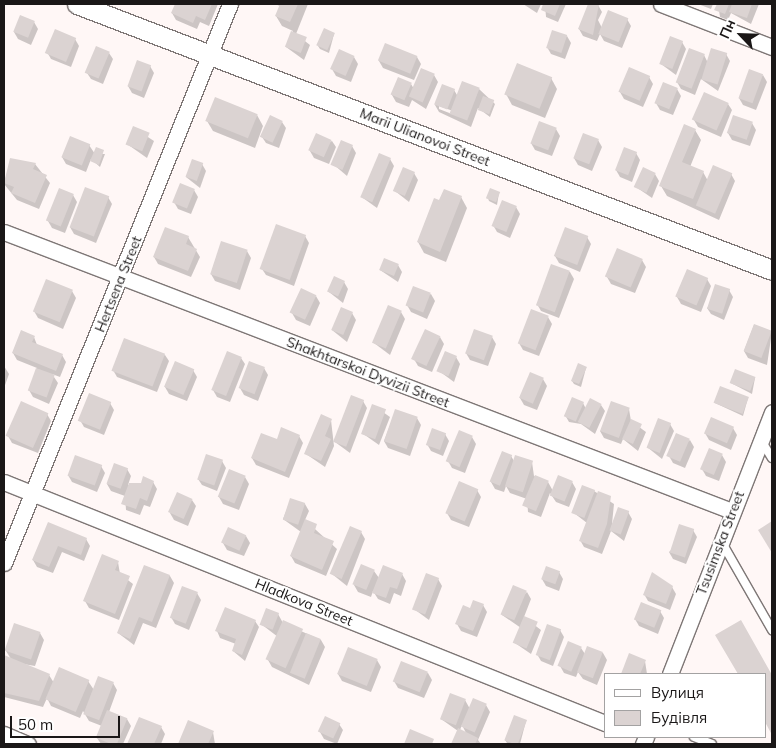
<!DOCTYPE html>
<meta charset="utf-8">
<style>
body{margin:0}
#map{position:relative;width:776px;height:748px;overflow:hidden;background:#fff7f6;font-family:Mulish,sans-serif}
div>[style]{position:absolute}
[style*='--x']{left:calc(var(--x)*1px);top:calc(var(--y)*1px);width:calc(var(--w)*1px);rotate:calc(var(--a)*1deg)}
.shadow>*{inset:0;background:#0003}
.building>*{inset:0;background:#dbd3d2;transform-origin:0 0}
.roads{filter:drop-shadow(1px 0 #7e7776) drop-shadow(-1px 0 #7e7776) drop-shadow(0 1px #7e7776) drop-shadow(0 -1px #7e7776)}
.service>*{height:8px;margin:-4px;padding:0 4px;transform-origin:4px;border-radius:4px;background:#fff}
.minor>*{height:15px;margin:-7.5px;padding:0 7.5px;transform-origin:7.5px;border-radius:7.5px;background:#fff}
.tertiary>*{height:19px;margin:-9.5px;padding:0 9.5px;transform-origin:9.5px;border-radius:9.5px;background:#fff}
span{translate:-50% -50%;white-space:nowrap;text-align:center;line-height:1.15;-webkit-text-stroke:4px #fff;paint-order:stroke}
.street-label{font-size:14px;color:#1a1717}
.frame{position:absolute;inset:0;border:5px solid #1a1717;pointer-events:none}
.legend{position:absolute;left:604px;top:673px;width:162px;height:65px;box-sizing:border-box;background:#fff;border:1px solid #a3a2a2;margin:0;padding:6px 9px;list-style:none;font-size:15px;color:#1a1717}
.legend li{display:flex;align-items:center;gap:10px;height:25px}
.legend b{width:25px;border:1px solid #a3a2a2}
.north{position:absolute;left:716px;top:10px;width:50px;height:50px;-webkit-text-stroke:4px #fff;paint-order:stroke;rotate:294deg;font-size:14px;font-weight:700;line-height:20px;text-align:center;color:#1a1717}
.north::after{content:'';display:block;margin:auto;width:18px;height:22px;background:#1a1717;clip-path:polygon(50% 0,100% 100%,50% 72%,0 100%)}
.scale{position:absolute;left:10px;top:716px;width:110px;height:22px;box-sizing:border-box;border:2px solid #1a1717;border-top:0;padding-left:6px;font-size:15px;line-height:18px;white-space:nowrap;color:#1a1717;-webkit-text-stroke:4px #fff;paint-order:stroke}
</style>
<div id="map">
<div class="shadow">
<i style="clip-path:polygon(176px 4px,218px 4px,209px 26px,200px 22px,197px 29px,176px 20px,172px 13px)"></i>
<i style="clip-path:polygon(275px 4px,308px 4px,296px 34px,310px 45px,304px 60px,286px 47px,293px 31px,282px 26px,276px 16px,280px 6px)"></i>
<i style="clip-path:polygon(523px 4px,541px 4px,537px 13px)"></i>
<i style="clip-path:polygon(545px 4px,566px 4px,558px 22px,546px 17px)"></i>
<i style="clip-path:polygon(589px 4px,598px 5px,602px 12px,598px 20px,602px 28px,627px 19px,631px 26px,622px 48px,604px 41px,600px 34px,597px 41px,583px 36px,579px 29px)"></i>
<i style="clip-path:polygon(698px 4px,713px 4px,711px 9px)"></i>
<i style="clip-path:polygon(718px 4px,759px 4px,751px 24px,731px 13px,728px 20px,720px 17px)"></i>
<i style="clip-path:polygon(34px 22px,38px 29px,31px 45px,18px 39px,14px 32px)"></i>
<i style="clip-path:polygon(334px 34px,329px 53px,320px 49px,318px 46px)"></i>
<i style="clip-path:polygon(567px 36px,571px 43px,565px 59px,551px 54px,547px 47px)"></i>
<i style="clip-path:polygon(75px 39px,79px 46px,71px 67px,51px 59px,47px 52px)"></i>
<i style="clip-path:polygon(682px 42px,686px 49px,676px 75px,661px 64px)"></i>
<i style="clip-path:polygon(109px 53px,113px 59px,103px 84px,91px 79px,87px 73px)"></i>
<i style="clip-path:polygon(726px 54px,730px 61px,718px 91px,701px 79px,695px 95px,681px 89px,677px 82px,704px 55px,707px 61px)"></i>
<i style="clip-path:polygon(354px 57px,358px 64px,351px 82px,336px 76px,332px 69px)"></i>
<i style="clip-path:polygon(417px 57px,421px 64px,414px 80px,383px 68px,379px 61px)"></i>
<i style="clip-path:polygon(150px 66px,154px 73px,144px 98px,132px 93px,128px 86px)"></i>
<i style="clip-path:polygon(434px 75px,438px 82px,426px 109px,412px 100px,409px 107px,396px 102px,392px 95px,411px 84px,414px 89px)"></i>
<i style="clip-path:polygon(763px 75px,767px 82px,756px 110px,743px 105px,739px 98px)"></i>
<i style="clip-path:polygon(649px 77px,653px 84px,643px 107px,624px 99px,620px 92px)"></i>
<i style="clip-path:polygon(551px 78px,557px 89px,545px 118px,512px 105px,506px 94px)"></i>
<i style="clip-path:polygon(evenodd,479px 89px,495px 104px,490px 117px,478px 108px,471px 127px,439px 112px,435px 105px,454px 90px,457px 95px,479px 89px,439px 106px,453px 111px,452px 114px,439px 109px,439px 106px)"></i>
<i style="clip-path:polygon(677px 89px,681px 96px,673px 115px,660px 110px,656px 103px)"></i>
<i style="clip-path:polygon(728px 104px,732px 110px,721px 137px,698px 127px,694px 120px)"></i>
<i style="clip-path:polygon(257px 115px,263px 126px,255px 148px,213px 131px,207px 121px)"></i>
<i style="clip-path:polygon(282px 122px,286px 128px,279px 148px,266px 143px,262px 137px)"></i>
<i style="clip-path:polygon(752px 123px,756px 130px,750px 146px,732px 140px,728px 133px)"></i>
<i style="clip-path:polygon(134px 128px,154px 141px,147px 158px,127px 144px)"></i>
<i style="clip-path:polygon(556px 129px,560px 136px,552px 156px,535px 150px,531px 143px)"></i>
<i style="clip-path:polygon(695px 130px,701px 140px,690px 167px,703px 172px,708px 181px,731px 174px,735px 181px,719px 220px,667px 196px,661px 186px)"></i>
<i style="clip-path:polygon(598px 140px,602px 147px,592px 171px,578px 165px,574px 158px)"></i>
<i style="clip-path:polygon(332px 141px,336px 147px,329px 164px,314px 158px,310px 151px)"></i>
<i style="clip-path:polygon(89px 145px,95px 154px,105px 154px,100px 167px,91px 159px,86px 172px,66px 164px,62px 157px)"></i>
<i style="clip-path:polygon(352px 146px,356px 153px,347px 176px,333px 164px)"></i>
<i style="clip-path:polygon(636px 153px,640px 160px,632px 182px,620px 177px,616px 170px)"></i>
<i style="clip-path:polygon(11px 159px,35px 164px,50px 183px,39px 209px,17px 200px,4px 184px)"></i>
<i style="clip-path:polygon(390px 159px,394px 166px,377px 208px,363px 198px)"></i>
<i style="clip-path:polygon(202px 164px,206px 171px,200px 188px,186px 177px)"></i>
<i style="clip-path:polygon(414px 173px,418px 180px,409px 202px,395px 191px)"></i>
<i style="clip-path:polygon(655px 174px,659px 181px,652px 198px,636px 187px)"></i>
<i style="clip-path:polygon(194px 190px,198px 197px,191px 214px,178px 209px,174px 202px)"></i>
<i style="clip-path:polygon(499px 193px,497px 205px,489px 201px,488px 198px)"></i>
<i style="clip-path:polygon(73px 195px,77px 202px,65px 233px,52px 228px,48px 221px)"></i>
<i style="clip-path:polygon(108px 197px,112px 204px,96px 243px,74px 234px,70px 227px)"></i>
<i style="clip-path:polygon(461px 197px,467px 208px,446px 262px,424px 253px,418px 242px)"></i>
<i style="clip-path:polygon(516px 207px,520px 214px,510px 238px,497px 232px,493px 225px)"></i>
<i style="clip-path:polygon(305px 236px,309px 243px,294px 286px,266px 275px,262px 269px)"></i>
<i style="clip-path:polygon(188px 237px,200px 257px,191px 277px,158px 264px,154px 257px)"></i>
<i style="clip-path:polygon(587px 237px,591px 244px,580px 272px,559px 263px,555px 256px)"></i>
<i style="clip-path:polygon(247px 251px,251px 258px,240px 290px,215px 281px,211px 274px)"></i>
<i style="clip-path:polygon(642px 260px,646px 267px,635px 293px,611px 284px,607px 277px)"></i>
<i style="clip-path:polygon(398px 265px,402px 272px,398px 282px,380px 270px)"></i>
<i style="clip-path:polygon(552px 266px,570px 272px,574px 279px,559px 318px,541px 311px,537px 304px)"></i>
<i style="clip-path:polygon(707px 279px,711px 286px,701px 312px,681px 304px,677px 297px)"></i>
<i style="clip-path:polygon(344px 282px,348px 289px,343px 303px,329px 292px)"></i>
<i style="clip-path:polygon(729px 290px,733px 297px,724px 320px,711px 314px,707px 308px)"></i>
<i style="clip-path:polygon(72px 291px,76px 298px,63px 329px,38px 318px,34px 311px)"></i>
<i style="clip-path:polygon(431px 294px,435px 301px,427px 319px,411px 312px,407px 305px)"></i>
<i style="clip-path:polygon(316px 296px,320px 303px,310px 326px,296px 320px,292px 313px)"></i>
<i style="clip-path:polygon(401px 312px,405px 319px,390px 355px,374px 343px)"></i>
<i style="clip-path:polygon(352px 313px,356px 320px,347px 342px,332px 330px)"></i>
<i style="clip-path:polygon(548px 317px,552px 324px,539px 356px,523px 350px,519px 343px)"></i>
<i style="clip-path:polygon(754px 325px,772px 332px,767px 365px,748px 358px,744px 351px)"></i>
<i style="clip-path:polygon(34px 337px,37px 345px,62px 355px,66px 362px,60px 377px,52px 374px,58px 383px,49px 404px,33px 397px,29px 390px,37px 368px,17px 360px,13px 353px)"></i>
<i style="clip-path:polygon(440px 337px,444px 344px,432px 372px,418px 366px,414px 359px)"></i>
<i style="clip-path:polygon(492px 337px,496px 344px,488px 366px,470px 360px,466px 353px)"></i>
<i style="clip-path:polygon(165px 355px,169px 361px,157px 392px,117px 377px,113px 370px)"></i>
<i style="clip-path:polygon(456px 357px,460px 364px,454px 382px,439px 371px)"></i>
<i style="clip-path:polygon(241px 358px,245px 364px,230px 402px,217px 397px,213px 390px)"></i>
<i style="clip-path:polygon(4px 366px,9px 374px,4px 388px)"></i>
<i style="clip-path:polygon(264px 368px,268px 375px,258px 401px,244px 395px,240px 388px)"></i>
<i style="clip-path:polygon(586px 368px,581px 387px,574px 384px,572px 381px)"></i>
<i style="clip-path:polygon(193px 370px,197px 377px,187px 401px,169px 394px,165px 387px)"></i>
<i style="clip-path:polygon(755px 378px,752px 394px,731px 383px)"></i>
<i style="clip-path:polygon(543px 379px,547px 386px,537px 410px,524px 405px,520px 398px)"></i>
<i style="clip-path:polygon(748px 398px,743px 416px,715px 403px)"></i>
<i style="clip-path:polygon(363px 401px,367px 408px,350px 453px,335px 442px)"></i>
<i style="clip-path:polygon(110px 403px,114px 410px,104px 435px,84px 427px,80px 420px)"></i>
<i style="clip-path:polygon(583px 403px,586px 409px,601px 405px,605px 411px,595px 434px,581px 424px,569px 422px,565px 415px)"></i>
<i style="clip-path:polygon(373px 405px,390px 417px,379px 445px,362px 433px)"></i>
<i style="clip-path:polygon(629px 409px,631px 421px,646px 432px,638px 451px,623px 439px,621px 444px,604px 438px,600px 431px)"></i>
<i style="clip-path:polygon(396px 410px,417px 418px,421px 425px,410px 456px,388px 448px,384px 441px)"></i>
<i style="clip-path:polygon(47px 414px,51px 421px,38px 453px,12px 443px,8px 436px)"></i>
<i style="clip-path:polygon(331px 420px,334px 446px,325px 467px,306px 454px)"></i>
<i style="clip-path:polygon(670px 424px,674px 431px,662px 459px,647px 447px)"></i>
<i style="clip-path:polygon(733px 428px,737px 435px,731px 450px,709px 440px,705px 433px)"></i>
<i style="clip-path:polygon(445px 434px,449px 441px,443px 456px,431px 451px,427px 444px)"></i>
<i style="clip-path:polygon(299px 436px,303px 443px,289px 478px,256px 465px,252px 458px,277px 441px)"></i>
<i style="clip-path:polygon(472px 437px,476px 444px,465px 473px,452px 468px,448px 461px)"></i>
<i style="clip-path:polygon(690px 440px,694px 447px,685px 468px,673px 463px,669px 456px)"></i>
<i style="clip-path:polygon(722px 455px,726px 462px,719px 481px,706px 476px,702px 469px)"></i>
<i style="clip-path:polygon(511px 456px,514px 461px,532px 462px,534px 476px,548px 482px,553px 491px,572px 482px,576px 489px,569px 507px,556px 502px,550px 493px,541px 517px,528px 512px,527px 499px,510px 493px,506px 486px,504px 492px,495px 489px,491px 482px)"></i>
<i style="clip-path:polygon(222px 461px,226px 468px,217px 491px,202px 485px,198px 479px)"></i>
<i style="clip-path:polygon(101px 466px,105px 473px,97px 492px,72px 482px,68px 475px)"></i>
<i style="clip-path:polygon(127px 469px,131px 476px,128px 485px,153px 482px,157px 489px,150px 507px,144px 505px,140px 515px,126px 510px,125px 496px,111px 491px,107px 484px)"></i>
<i style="clip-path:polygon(245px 477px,249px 484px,239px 510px,223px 504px,219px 497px)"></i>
<i style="clip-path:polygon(477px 490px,481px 497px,469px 527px,451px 520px,447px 513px)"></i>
<i style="clip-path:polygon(594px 491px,614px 504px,612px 524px,628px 512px,632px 519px,624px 541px,611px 531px,602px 554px,584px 547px,580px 540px,587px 523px,574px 513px)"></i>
<i style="clip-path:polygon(291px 499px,305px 504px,309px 511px,305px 520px,337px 549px,326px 576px,295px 563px,291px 556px,301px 532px,283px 519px)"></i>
<i style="clip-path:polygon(192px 500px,196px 506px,188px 526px,174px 520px,170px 513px)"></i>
<i style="clip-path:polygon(48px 524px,86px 539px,90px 546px,84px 561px,62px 552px,53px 573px,37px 567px,33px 560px)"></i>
<i style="clip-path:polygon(693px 530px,697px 537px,686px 564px,673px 559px,669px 552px)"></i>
<i style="clip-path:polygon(361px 532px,365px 539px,347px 586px,332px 574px)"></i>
<i style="clip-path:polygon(246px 536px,250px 543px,244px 556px,227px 550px,223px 543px)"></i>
<i style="clip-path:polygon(118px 562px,120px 574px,133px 584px,119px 620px,89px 608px,85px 601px)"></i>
<i style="clip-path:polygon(145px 566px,170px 576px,174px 583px,156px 628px,143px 623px,134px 645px,118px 633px)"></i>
<i style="clip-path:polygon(374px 571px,379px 578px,402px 574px,406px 581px,401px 596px,394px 593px,390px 604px,378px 599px,373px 591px,371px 597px,358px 592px,354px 585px)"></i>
<i style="clip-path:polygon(559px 572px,563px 579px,559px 591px,546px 586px,542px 579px)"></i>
<i style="clip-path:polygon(438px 579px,442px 586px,429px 620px,414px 609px)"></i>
<i style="clip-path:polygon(672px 587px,676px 594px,670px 610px,648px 601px,644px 594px)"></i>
<i style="clip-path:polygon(527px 592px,531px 599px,524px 617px,541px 630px,531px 654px,515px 643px,521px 628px,502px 615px)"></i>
<i style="clip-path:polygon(197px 593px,201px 600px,189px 630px,175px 624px,171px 617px)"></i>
<i style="clip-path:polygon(483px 605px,487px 612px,477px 637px,461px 631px,457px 624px,471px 609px)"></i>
<i style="clip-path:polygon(660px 611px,664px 618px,658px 634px,639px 626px,635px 619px)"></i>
<i style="clip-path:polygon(278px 614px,283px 623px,321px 640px,325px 647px,309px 685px,272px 667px,268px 660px,278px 637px,261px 624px)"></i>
<i style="clip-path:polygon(255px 621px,259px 627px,245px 661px,233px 651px,236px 644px,220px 638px,217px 631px)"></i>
<i style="clip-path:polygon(740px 622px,772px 678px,772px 732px,765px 719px,765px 674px,739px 674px,717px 635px)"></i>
<i style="clip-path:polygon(560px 630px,564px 637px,553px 666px,541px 661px,537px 654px)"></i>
<i style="clip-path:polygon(40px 633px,44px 640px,35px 666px,23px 664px,49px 675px,54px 683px,88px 681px,94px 690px,113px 683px,117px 690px,109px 712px,127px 719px,131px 726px,123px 744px,101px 744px,97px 738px,102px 726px,89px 721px,83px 711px,80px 718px,51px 706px,47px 698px,43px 707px,4px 697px,4px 656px,11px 659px,6px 651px)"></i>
<i style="clip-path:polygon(581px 648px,585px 654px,603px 653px,607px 660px,597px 685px,583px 679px,578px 672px,576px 677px,564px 673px,560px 666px)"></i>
<i style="clip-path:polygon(630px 655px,645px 661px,647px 674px,623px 674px)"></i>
<i style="clip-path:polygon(377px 660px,381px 667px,371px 692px,342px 681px,338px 674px)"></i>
<i style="clip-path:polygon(428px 673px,432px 680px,424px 698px,398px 688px,394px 681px)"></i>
<i style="clip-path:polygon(evenodd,465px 700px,470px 709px,486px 705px,490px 712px,478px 740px,481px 744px,452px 744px,458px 731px,441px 719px,465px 700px,462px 725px,466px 733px,460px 730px,462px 725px)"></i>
<i style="clip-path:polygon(139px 719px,161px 727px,165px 734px,161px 744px,129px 744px)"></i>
<i style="clip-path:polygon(526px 721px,520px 744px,507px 743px,505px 740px)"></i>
<i style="clip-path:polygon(188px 722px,213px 732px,215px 744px,180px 744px)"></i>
<i style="clip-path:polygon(339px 724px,343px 730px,337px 744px,324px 739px,320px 732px)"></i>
</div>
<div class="building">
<i style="clip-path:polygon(175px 4px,212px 4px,205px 20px,196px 16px,193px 23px,171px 13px)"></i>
<i style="clip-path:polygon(280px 4px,298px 4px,290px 22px,275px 16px)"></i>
<i style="clip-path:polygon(543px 4px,560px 4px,555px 16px,541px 10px)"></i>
<i style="clip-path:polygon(588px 4px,599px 4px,593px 35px,578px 29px)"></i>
<i style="clip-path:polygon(717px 4px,729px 4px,725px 14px,714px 10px)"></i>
<i style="clip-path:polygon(732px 4px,752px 4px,747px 18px,729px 12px)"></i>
<i style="left:608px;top:10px;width:22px;height:26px;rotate:22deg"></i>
<i style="left:20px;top:15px;width:16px;height:18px;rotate:22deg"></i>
<i style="left:324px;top:28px;width:12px;height:19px;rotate:24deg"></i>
<i style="left:55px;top:29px;width:23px;height:26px;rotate:23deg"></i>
<i style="left:552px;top:30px;width:16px;height:19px;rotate:18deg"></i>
<i style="left:291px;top:31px;width:17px;height:17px;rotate:21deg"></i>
<i style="left:670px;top:36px;width:14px;height:30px;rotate:21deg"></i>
<i style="left:385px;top:43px;width:35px;height:19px;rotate:22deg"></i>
<i style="left:96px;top:46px;width:15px;height:29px;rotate:23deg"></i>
<i style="left:689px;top:48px;width:17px;height:37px;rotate:21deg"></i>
<i style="left:711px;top:48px;width:17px;height:33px;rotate:17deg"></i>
<i style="left:339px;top:49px;width:17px;height:22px;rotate:24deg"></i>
<i style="left:137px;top:60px;width:15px;height:28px;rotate:20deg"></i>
<i style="left:517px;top:63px;width:38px;height:34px;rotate:22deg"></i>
<i style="left:629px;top:67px;width:23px;height:27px;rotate:23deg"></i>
<i style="left:421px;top:68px;width:15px;height:31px;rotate:23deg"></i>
<i style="left:749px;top:69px;width:15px;height:31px;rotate:20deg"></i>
<i style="left:398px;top:77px;width:15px;height:19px;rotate:23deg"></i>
<i style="left:462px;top:81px;width:19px;height:35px;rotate:21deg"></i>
<i style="left:663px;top:82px;width:16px;height:23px;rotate:22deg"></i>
<i style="left:442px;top:84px;width:14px;height:22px;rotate:21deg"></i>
<i style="left:704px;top:92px;width:27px;height:30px;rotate:24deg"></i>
<i style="left:483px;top:96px;width:12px;height:15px;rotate:20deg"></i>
<i style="left:215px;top:97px;width:46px;height:26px;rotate:22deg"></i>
<i style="left:270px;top:115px;width:14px;height:24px;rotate:25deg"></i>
<i style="left:733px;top:115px;width:21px;height:19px;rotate:19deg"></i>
<i style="left:539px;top:121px;width:19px;height:24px;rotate:21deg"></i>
<i style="clip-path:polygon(684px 124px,696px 129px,682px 162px,704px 171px,693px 199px,659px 186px)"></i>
<i style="left:133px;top:126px;width:18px;height:20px;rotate:22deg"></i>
<i style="left:316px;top:133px;width:17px;height:19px;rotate:24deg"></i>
<i style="left:583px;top:133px;width:17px;height:27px;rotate:21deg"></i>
<i style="left:70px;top:136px;width:22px;height:23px;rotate:22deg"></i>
<i style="left:341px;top:140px;width:13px;height:27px;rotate:23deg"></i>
<i style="clip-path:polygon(96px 147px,104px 150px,99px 165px,90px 161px)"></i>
<i style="left:624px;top:147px;width:14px;height:25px;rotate:21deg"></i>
<i style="left:379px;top:153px;width:13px;height:48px;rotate:23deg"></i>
<i style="clip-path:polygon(10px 158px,36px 163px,33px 169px,47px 175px,35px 203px,11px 193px,14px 187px,4px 183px)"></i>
<i style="left:192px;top:159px;width:12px;height:19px;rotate:20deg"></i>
<i style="left:713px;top:165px;width:21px;height:44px;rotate:23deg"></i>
<i style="left:403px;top:167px;width:13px;height:26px;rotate:23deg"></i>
<i style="left:643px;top:167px;width:14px;height:22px;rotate:25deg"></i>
<i style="left:180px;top:183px;width:16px;height:21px;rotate:22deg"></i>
<i style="left:85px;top:187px;width:26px;height:43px;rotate:21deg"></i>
<i style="left:59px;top:188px;width:16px;height:35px;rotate:22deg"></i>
<i style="left:490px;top:188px;width:11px;height:11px;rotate:22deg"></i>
<i style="clip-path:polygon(444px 189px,462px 196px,440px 252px,417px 242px,434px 198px,439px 200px)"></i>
<i style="left:502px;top:200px;width:16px;height:28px;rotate:22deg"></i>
<i style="left:276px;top:224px;width:32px;height:48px;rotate:20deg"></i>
<i style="clip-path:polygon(165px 227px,189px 236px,186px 244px,197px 249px,188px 271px,153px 257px)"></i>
<i style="left:565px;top:227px;width:25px;height:31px;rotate:21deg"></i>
<i style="left:221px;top:241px;width:28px;height:35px;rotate:18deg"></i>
<i style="left:617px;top:248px;width:28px;height:31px;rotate:23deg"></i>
<i style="left:384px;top:258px;width:16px;height:13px;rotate:22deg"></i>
<i style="left:551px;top:264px;width:20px;height:44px;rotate:20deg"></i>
<i style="left:687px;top:269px;width:23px;height:30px;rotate:23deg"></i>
<i style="left:334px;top:276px;width:12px;height:17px;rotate:24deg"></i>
<i style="left:46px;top:279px;width:29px;height:35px;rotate:22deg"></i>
<i style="left:715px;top:284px;width:16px;height:26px;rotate:18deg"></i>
<i style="left:413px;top:286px;width:19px;height:21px;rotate:21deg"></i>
<i style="left:301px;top:288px;width:17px;height:27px;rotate:25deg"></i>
<i style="left:388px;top:305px;width:15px;height:41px;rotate:23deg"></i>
<i style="left:341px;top:307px;width:13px;height:25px;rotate:23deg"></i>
<i style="left:531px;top:309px;width:19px;height:37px;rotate:21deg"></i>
<i style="left:754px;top:324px;width:19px;height:29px;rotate:21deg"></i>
<i style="left:425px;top:329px;width:17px;height:33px;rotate:25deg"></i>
<i style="left:474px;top:329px;width:20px;height:26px;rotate:20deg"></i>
<i style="clip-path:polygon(21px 330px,35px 336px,32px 342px,63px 354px,56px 371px,12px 353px)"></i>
<i style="left:124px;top:338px;width:44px;height:35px;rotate:21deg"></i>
<i style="left:227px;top:351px;width:16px;height:42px;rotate:22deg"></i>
<i style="left:445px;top:351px;width:13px;height:22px;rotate:23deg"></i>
<i style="left:175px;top:361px;width:21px;height:28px;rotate:23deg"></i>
<i style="left:249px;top:361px;width:17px;height:29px;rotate:21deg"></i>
<i style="clip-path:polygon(578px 363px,587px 367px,579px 384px,571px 381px)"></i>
<i style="left:36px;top:368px;width:20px;height:24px;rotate:20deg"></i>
<i style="left:735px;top:369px;width:22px;height:15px;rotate:21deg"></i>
<i style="left:530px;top:372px;width:15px;height:28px;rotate:23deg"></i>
<i style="left:720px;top:386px;width:31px;height:18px;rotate:21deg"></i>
<i style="left:89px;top:393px;width:24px;height:30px;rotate:22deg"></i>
<i style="left:351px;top:395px;width:14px;height:50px;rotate:21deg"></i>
<i style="left:572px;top:397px;width:13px;height:21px;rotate:23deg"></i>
<i style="left:590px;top:398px;width:13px;height:27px;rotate:27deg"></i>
<i style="left:21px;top:401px;width:30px;height:38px;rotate:24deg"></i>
<i style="left:611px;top:401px;width:20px;height:32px;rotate:20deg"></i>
<i style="left:372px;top:404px;width:15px;height:32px;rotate:20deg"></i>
<i style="left:395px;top:409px;width:24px;height:34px;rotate:19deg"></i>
<i style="clip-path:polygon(321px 414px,332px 419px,325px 436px,331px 439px,321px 461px,304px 454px)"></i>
<i style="left:711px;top:417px;width:25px;height:18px;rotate:23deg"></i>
<i style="left:658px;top:418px;width:14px;height:32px;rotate:21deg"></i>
<i style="left:631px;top:419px;width:12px;height:22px;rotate:24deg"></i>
<i style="clip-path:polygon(281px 427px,300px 435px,285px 472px,251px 458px,261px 433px,277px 439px)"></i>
<i style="left:432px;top:428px;width:15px;height:18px;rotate:20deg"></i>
<i style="left:459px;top:430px;width:15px;height:34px;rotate:23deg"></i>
<i style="left:676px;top:433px;width:15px;height:25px;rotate:23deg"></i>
<i style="left:709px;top:448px;width:15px;height:23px;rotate:23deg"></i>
<i style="left:502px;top:451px;width:11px;height:33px;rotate:22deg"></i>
<i style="left:206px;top:454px;width:18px;height:27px;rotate:19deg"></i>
<i style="left:75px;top:455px;width:29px;height:22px;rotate:20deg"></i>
<i style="left:515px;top:455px;width:19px;height:33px;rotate:18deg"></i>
<i style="left:114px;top:463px;width:15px;height:22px;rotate:20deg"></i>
<i style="left:229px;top:469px;width:18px;height:30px;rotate:22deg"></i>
<i style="left:535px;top:475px;width:15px;height:33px;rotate:23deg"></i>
<i style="left:558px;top:475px;width:16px;height:22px;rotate:22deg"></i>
<i style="clip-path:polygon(143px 476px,154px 481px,147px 501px,140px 498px,136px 509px,121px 504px,129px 483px,141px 483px)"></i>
<i style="left:459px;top:481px;width:21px;height:35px;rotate:23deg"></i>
<i style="left:582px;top:485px;width:14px;height:30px;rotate:21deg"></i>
<i style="clip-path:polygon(598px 491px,611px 496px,607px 524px,598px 548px,579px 541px)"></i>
<i style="left:177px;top:492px;width:17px;height:22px;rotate:24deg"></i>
<i style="left:290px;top:498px;width:16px;height:23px;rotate:18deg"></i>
<i style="left:618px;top:507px;width:12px;height:25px;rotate:20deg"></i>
<i style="clip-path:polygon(305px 519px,317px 524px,314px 533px,334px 541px,322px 570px,290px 556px)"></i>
<i style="clip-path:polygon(772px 521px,772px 553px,758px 530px)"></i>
<i style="clip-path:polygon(48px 522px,87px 538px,81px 555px,58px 546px,49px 567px,32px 560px)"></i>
<i style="left:679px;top:524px;width:16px;height:30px;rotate:18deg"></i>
<i style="left:350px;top:526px;width:13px;height:52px;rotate:23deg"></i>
<i style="left:228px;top:527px;width:20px;height:17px;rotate:24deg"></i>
<i style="clip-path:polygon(102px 554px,119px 561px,115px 570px,130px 576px,115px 614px,83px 601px)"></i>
<i style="left:361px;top:564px;width:15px;height:22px;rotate:23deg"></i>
<i style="clip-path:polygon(144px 565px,170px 575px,152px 622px,139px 617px,130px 639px,117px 633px)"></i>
<i style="clip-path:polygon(383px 565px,403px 573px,397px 589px,390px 587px,386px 598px,372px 593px)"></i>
<i style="left:546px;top:566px;width:15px;height:14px;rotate:20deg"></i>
<i style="clip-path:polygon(652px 572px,673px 586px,666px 604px,643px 595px)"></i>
<i style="left:426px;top:573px;width:14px;height:39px;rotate:21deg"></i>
<i style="left:513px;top:585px;width:15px;height:32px;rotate:23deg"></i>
<i style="left:182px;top:586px;width:17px;height:34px;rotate:21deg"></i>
<i style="clip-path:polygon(473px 600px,484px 604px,473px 631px,455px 624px,463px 605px,470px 608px)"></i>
<i style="left:641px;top:602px;width:22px;height:19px;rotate:22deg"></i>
<i style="clip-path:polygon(225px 607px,256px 620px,242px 655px,232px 651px,236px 639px,215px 631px)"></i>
<i style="left:266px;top:608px;width:14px;height:18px;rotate:21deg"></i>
<i style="left:524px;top:616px;width:15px;height:29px;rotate:23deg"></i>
<i style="left:283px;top:620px;width:22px;height:43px;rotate:24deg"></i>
<i style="clip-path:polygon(741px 620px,772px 675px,772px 735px,765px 722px,765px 674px,738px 674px,715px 635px)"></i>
<i style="left:14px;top:623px;width:28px;height:29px;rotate:19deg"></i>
<i style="left:547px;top:624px;width:15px;height:33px;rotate:20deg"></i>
<i style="left:306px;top:633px;width:16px;height:43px;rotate:22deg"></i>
<i style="left:568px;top:641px;width:15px;height:27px;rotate:23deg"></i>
<i style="left:587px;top:646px;width:17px;height:28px;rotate:21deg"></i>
<i style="left:348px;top:647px;width:32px;height:29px;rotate:22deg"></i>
<i style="clip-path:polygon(629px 653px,646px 660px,640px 674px,621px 674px)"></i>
<i style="clip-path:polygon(4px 655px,50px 674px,39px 701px,4px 693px)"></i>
<i style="left:401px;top:661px;width:29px;height:22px;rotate:22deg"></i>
<i style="left:59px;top:667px;width:33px;height:35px;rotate:23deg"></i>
<i style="left:98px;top:676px;width:17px;height:41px;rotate:21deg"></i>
<i style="left:450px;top:693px;width:17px;height:28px;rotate:21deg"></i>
<i style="left:473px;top:698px;width:15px;height:31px;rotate:23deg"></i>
<i style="left:107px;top:710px;width:22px;height:30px;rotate:22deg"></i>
<i style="left:514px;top:715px;width:14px;height:27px;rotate:21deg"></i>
<i style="left:325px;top:716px;width:17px;height:17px;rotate:25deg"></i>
<i style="clip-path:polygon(139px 717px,162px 726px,154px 744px,127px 744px)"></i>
<i style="clip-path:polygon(188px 720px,214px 731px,208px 744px,178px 744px)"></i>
<i style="clip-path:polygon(458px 728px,478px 738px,475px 744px,451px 744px)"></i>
<i style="clip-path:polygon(410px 729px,434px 739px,432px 744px,404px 744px)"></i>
</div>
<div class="roads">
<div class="service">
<i style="--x:761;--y:440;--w:21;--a:59"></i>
<i style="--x:721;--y:541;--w:103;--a:60.2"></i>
<i style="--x:694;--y:737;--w:19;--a:21"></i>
</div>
<div class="minor">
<i style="--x:661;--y:4;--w:119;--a:21.2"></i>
<i style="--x:4;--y:232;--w:780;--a:20.97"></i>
<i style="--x:4;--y:482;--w:648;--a:21.85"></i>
<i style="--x:4;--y:563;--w:603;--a:-67.99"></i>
<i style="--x:670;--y:674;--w:281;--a:-68.7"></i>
<i style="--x:4;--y:734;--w:26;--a:23"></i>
<i style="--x:643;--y:744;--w:8;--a:-67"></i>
</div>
<div class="tertiary">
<i style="--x:77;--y:4;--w:744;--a:20.94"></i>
</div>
</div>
<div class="street-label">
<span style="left:425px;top:137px;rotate:21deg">Marii Ulianovoi Street</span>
<span style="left:118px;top:284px;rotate:-68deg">Hertsena Street</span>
<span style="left:368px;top:372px;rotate:21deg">Shakhtarskoi Dyvizii Street</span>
<span style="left:720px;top:543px;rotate:-69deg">Tsusimska Street</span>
<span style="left:304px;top:602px;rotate:22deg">Hladkova Street</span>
</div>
<div class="frame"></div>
<ul class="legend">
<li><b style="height:6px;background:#fff"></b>Вулиця</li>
<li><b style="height:14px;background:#dbd3d2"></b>Будівля</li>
</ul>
<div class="north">Пн</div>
<div class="scale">50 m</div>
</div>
